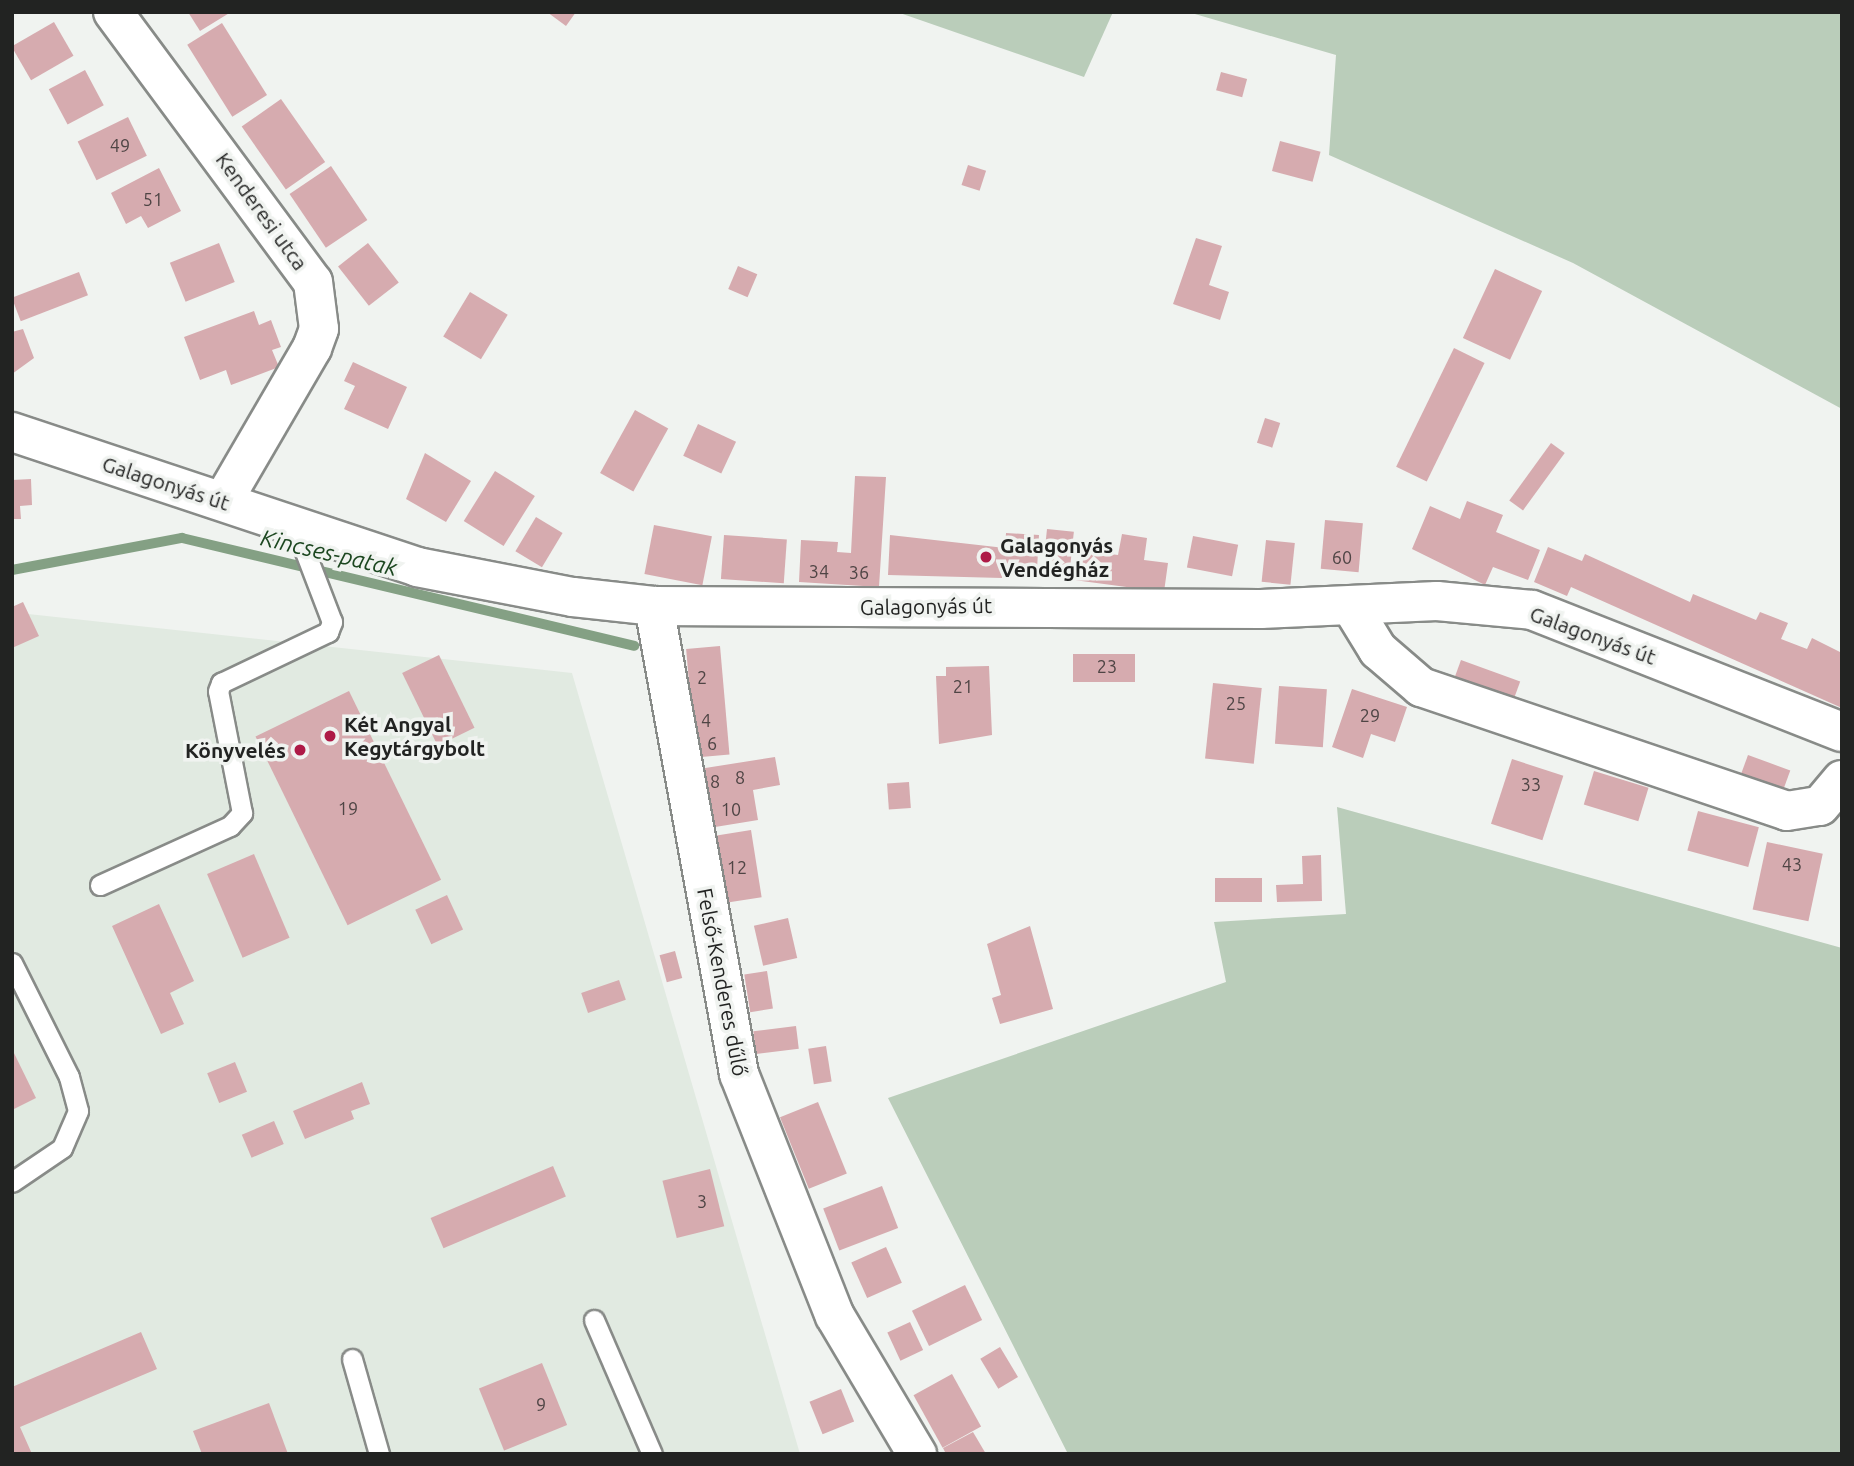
<!DOCTYPE html>
<meta charset="utf-8">
<style>
body{margin:0}
#map{position:relative;width:1854px;height:1466px;overflow:hidden;background:#f0f3f0;font-family:Ubuntu,sans-serif}
div>[style]{position:absolute}
[style*='--x']{left:calc(var(--x)*1px);top:calc(var(--y)*1px);width:calc(var(--w)*1px);rotate:calc(var(--a)*1deg)}
.built>*{inset:0;background:#e1eae1}
.green>*{inset:0;background:#bacdba}
.stream>*{height:10px;margin:-5px;padding:0 5px;transform-origin:5px;border-radius:5px;background:#84a084}
.building>*{inset:0;background:#d6abaf;transform-origin:0 0}
.roads{filter:drop-shadow(2px 0 #888b88) drop-shadow(-2px 0 #888b88) drop-shadow(0 2px #888b88) drop-shadow(0 -2px #888b88)}
.service>*{height:19px;margin:-9.5px;padding:0 9.5px;transform-origin:9.5px;border-radius:9.5px;background:#fff}
.minor>*{height:38px;margin:-19px;padding:0 19px;transform-origin:19px;border-radius:19px;background:#fff}
.dots>*{width:19px;height:19px;translate:-50% -50%;box-sizing:border-box;border:4px solid #f0f3f0;border-radius:50%}
span{translate:-50% -50%;white-space:nowrap;text-align:center;line-height:1.15;-webkit-text-stroke:7px #f0f3f0;paint-order:stroke}
.number-label{font-size:18px;color:#4f4545}
.number-label span{-webkit-text-stroke-width:0}
.street-label{font-size:21px;color:#222322}
.poi-label{font-size:21px;color:#222322;font-weight:700}
.left{translate:0 -50%;text-align:left}
.right{translate:-100% -50%;text-align:right}
.water-label{font-size:23px;color:#1c4720;font-style:italic}
.frame{position:absolute;inset:0;border:14px solid #222322;pointer-events:none}
</style>
<div id="map">
<div class="built">
<i style="clip-path:polygon(19px 613px,572px 673px,800px 1454px,12px 1454px,12px 617px)"></i>
</div>
<div class="green">
<i style="clip-path:polygon(897px 12px,1113px 12px,1084px 77px)"></i>
<i style="clip-path:polygon(1188px 12px,1842px 12px,1842px 409px,1573px 263px,1329px 155px,1336px 55px)"></i>
<i style="clip-path:polygon(1337px 807px,1842px 948px,1842px 1454px,1068px 1454px,888px 1098px,1226px 982px,1214px 922px,1346px 914px)"></i>
</div>
<div class="stream">
<i style="--x:12;--y:570;--w:173;--a:-10.7"></i>
<i style="--x:182;--y:538;--w:465;--a:13.4"></i>
</div>
<div class="building">
<i style="clip-path:polygon(188px 12px,231px 12px,200px 31px)"></i>
<i style="clip-path:polygon(547px 12px,576px 12px,566px 26px)"></i>
<i style="left:54px;top:22px;width:39px;height:49px;rotate:60deg"></i>
<i style="left:222px;top:23px;width:85px;height:41px;rotate:58deg"></i>
<i style="left:85px;top:70px;width:40px;height:41px;rotate:62deg"></i>
<i style="left:1221px;top:72px;width:27px;height:19px;rotate:15deg"></i>
<i style="left:281px;top:99px;width:77px;height:48px;rotate:55deg"></i>
<i style="left:128px;top:117px;width:43px;height:56px;rotate:64deg"></i>
<i style="left:1280px;top:141px;width:42px;height:31px;rotate:15deg"></i>
<i style="left:968px;top:165px;width:19px;height:21px;rotate:18deg"></i>
<i style="left:331px;top:166px;width:65px;height:50px;rotate:56deg"></i>
<i style="clip-path:polygon(159px 168px,181px 211px,148px 228px,141px 216px,126px 224px,111px 193px)"></i>
<i style="clip-path:polygon(1196px 238px,1222px 246px,1209px 285px,1229px 292px,1220px 320px,1173px 304px)"></i>
<i style="left:219px;top:243px;width:42px;height:53px;rotate:68deg"></i>
<i style="left:368px;top:243px;width:50px;height:38px;rotate:52deg"></i>
<i style="left:738px;top:266px;width:21px;height:25px;rotate:23deg"></i>
<i style="left:1495px;top:269px;width:52px;height:76px;rotate:25deg"></i>
<i style="left:79px;top:272px;width:25px;height:72px;rotate:69deg"></i>
<i style="left:470px;top:292px;width:44px;height:52px;rotate:31deg"></i>
<i style="clip-path:polygon(254px 311px,259px 325px,271px 320px,281px 347px,272px 350px,279px 367px,231px 385px,226px 370px,200px 380px,184px 337px)"></i>
<i style="clip-path:polygon(23px 329px,34px 358px,12px 374px,12px 332px)"></i>
<i style="left:1454px;top:348px;width:34px;height:132px;rotate:26deg"></i>
<i style="clip-path:polygon(353px 362px,407px 387px,388px 429px,344px 409px,355px 386px,344px 381px)"></i>
<i style="left:635px;top:410px;width:38px;height:72px;rotate:29deg"></i>
<i style="left:1265px;top:418px;width:16px;height:26px;rotate:18deg"></i>
<i style="left:698px;top:424px;width:42px;height:35px;rotate:25deg"></i>
<i style="left:1551px;top:443px;width:17px;height:71px;rotate:36deg"></i>
<i style="clip-path:polygon(425px 453px,471px 481px,446px 522px,406px 499px)"></i>
<i style="left:495px;top:471px;width:47px;height:59px;rotate:32deg"></i>
<i style="clip-path:polygon(855px 476px,886px 477px,879px 587px,799px 582px,801px 540px,838px 542px,837px 552px,851px 553px)"></i>
<i style="clip-path:polygon(31px 479px,32px 505px,20px 506px,21px 519px,12px 519px,12px 480px)"></i>
<i style="clip-path:polygon(1467px 501px,1503px 515px,1496px 532px,1540px 550px,1528px 580px,1493px 567px,1485px 585px,1412px 549px,1430px 506px,1460px 519px)"></i>
<i style="left:536px;top:517px;width:31px;height:40px;rotate:31deg"></i>
<i style="left:1325px;top:520px;width:38px;height:49px;rotate:5deg"></i>
<i style="left:654px;top:525px;width:59px;height:50px;rotate:11deg"></i>
<i style="left:1047px;top:529px;width:27px;height:48px;rotate:6deg"></i>
<i style="clip-path:polygon(1006px 533px,1039px 535px,1037px 569px,1004px 566px,1002px 578px,888px 575px,890px 535px,1005px 548px)"></i>
<i style="clip-path:polygon(1122px 534px,1147px 538px,1144px 560px,1168px 563px,1164px 592px,1074px 580px,1079px 550px,1118px 555px)"></i>
<i style="left:724px;top:535px;width:63px;height:44px;rotate:4deg"></i>
<i style="left:1193px;top:536px;width:46px;height:32px;rotate:11deg"></i>
<i style="left:1266px;top:540px;width:29px;height:42px;rotate:6deg"></i>
<i style="clip-path:polygon(1548px 547px,1582px 561px,1585px 554px,1690px 602px,1693px 594px,1756px 620px,1760px 612px,1788px 623px,1781px 639px,1807px 649px,1812px 638px,1842px 653px,1842px 708px,1571px 587px,1567px 596px,1534px 582px)"></i>
<i style="clip-path:polygon(23px 602px,39px 636px,12px 648px,12px 607px)"></i>
<i style="left:720px;top:646px;width:109px;height:34px;rotate:85deg"></i>
<i style="left:1073px;top:654px;width:62px;height:28px"></i>
<i style="left:439px;top:655px;width:81px;height:41px;rotate:64deg"></i>
<i style="left:1461px;top:660px;width:63px;height:32px;rotate:20deg"></i>
<i style="clip-path:polygon(989px 666px,992px 735px,939px 744px,936px 676px,946px 676px,946px 667px)"></i>
<i style="left:1213px;top:683px;width:49px;height:76px;rotate:6deg"></i>
<i style="left:1279px;top:686px;width:48px;height:58px;rotate:4deg"></i>
<i style="clip-path:polygon(1352px 689px,1407px 707px,1395px 742px,1371px 734px,1363px 758px,1332px 747px)"></i>
<i style="left:349px;top:691px;width:210px;height:104px;rotate:64deg"></i>
<i style="left:1748px;top:755px;width:45px;height:32px;rotate:20deg"></i>
<i style="clip-path:polygon(775px 757px,780px 785px,753px 790px,758px 820px,709px 828px,699px 769px)"></i>
<i style="left:1512px;top:759px;width:54px;height:68px;rotate:18deg"></i>
<i style="left:1594px;top:771px;width:57px;height:35px;rotate:17deg"></i>
<i style="left:909px;top:782px;width:26px;height:22px;rotate:86deg"></i>
<i style="left:1698px;top:811px;width:63px;height:41px;rotate:15deg"></i>
<i style="left:751px;top:830px;width:68px;height:41px;rotate:81deg"></i>
<i style="left:1767px;top:842px;width:57px;height:69px;rotate:12deg"></i>
<i style="left:254px;top:854px;width:91px;height:51px;rotate:67deg"></i>
<i style="clip-path:polygon(1321px 855px,1322px 901px,1277px 902px,1276px 885px,1303px 884px,1302px 856px)"></i>
<i style="left:1215px;top:878px;width:47px;height:24px"></i>
<i style="left:447px;top:895px;width:38px;height:35px;rotate:65deg"></i>
<i style="clip-path:polygon(159px 904px,194px 981px,170px 993px,184px 1024px,161px 1034px,112px 926px)"></i>
<i style="left:788px;top:918px;width:41px;height:35px;rotate:77deg"></i>
<i style="clip-path:polygon(1030px 926px,1053px 1009px,1000px 1024px,992px 998px,1001px 995px,987px 944px)"></i>
<i style="left:675px;top:951px;width:28px;height:16px;rotate:75deg"></i>
<i style="left:767px;top:971px;width:38px;height:23px;rotate:81deg"></i>
<i style="left:619px;top:980px;width:21px;height:40px;rotate:71deg"></i>
<i style="left:796px;top:1026px;width:23px;height:43px;rotate:83deg"></i>
<i style="left:826px;top:1046px;width:36px;height:18px;rotate:81deg"></i>
<i style="clip-path:polygon(12px 1049px,36px 1098px,12px 1110px)"></i>
<i style="left:235px;top:1062px;width:32px;height:30px;rotate:68deg"></i>
<i style="clip-path:polygon(362px 1082px,370px 1104px,351px 1111px,354px 1119px,305px 1139px,293px 1111px)"></i>
<i style="left:818px;top:1102px;width:77px;height:41px;rotate:68deg"></i>
<i style="left:274px;top:1121px;width:25px;height:35px;rotate:67deg"></i>
<i style="left:553px;top:1166px;width:33px;height:133px;rotate:67deg"></i>
<i style="left:710px;top:1169px;width:59px;height:49px;rotate:76deg"></i>
<i style="left:882px;top:1186px;width:45px;height:63px;rotate:69deg"></i>
<i style="left:886px;top:1247px;width:39px;height:38px;rotate:66deg"></i>
<i style="left:965px;top:1285px;width:39px;height:59px;rotate:64deg"></i>
<i style="left:910px;top:1322px;width:31px;height:25px;rotate:65deg"></i>
<i style="clip-path:polygon(141px 1332px,157px 1369px,20px 1427px,32px 1454px,12px 1454px,12px 1387px)"></i>
<i style="left:1000px;top:1347px;width:35px;height:23px;rotate:59deg"></i>
<i style="left:542px;top:1363px;width:67px;height:68px;rotate:68deg"></i>
<i style="left:952px;top:1374px;width:60px;height:44px;rotate:61deg"></i>
<i style="left:841px;top:1389px;width:35px;height:34px;rotate:68deg"></i>
<i style="clip-path:polygon(269px 1403px,288px 1454px,202px 1454px,193px 1431px)"></i>
<i style="clip-path:polygon(973px 1432px,986px 1454px,946px 1454px,943px 1448px)"></i>
</div>
<div class="roads">
<div class="service">
<i style="--x:100;--y:885;--w:143;--a:-24.4"></i>
<i style="--x:230;--y:826;--w:18;--a:-47"></i>
<i style="--x:242;--y:813;--w:124;--a:-101.1"></i>
<i style="--x:218;--y:691;--w:9;--a:-69"></i>
<i style="--x:221;--y:683;--w:119;--a:-25.5"></i>
<i style="--x:328;--y:632;--w:11;--a:-68"></i>
<i style="--x:332;--y:622;--w:101;--a:-111"></i>
<i style="--x:12;--y:963;--w:127;--a:63.4"></i>
<i style="--x:69;--y:1077;--w:35;--a:75"></i>
<i style="--x:78;--y:1111;--w:40;--a:113.4"></i>
<i style="--x:62;--y:1148;--w:60;--a:145.8"></i>
<i style="--x:594;--y:1320;--w:146;--a:66.6"></i>
<i style="--x:352;--y:1359;--w:99;--a:74.1"></i>
</div>
<div class="minor">
<i style="--x:113;--y:12;--w:336;--a:53.5"></i>
<i style="--x:313;--y:282;--w:47;--a:82.7"></i>
<i style="--x:319;--y:329;--w:20;--a:110"></i>
<i style="--x:312;--y:348;--w:177;--a:120.2"></i>
<i style="--x:12;--y:432;--w:427;--a:18.4"></i>
<i style="--x:417;--y:567;--w:159;--a:10.9"></i>
<i style="--x:573;--y:597;--w:81;--a:6.3"></i>
<i style="--x:654;--y:606;--w:607;--a:0.28"></i>
<i style="--x:1261;--y:609;--w:176;--a:-2.6"></i>
<i style="--x:1437;--y:601;--w:95;--a:5.4"></i>
<i style="--x:1532;--y:610;--w:333;--a:21.5"></i>
<i style="--x:654;--y:606;--w:476;--a:79.7"></i>
<i style="--x:739;--y:1074;--w:260;--a:68.4"></i>
<i style="--x:835;--y:1316;--w:161;--a:59.3"></i>
<i style="--x:1351;--y:606;--w:52;--a:58.5"></i>
<i style="--x:1378;--y:650;--w:57;--a:40.7"></i>
<i style="--x:1421;--y:687;--w:386;--a:18.7"></i>
<i style="--x:1787;--y:811;--w:33;--a:-9"></i>
<i style="--x:1820;--y:806;--w:34;--a:-50"></i>
</div>
</div>
<div class="dots">
<i style="left:986px;top:557px;background:#ae1b47"></i>
<i style="left:330px;top:736px;background:#ae1b47"></i>
<i style="left:300px;top:750px;background:#ae1b47"></i>
</div>
<div class="number-label">
<span style="left:120px;top:145px">49</span>
<span style="left:153px;top:199px">51</span>
<span style="left:1342px;top:557px">60</span>
<span style="left:819px;top:571px">34</span>
<span style="left:859px;top:572px">36</span>
<span style="left:1107px;top:666px">23</span>
<span style="left:702px;top:677px">2</span>
<span style="left:963px;top:686px">21</span>
<span style="left:1236px;top:703px">25</span>
<span style="left:1370px;top:715px">29</span>
<span style="left:706px;top:720px">4</span>
<span style="left:712px;top:743px">6</span>
<span style="left:740px;top:777px">8</span>
<span style="left:715px;top:781px">8</span>
<span style="left:1531px;top:784px">33</span>
<span style="left:348px;top:808px">19</span>
<span style="left:731px;top:809px">10</span>
<span style="left:1792px;top:864px">43</span>
<span style="left:737px;top:867px">12</span>
<span style="left:702px;top:1201px">3</span>
<span style="left:541px;top:1404px">9</span>
</div>
<div class="street-label">
<span style="left:262px;top:211px;rotate:54deg">Kenderesi utca</span>
<span style="left:166px;top:483px;rotate:18deg">Galagonyás út</span>
<span style="left:926px;top:606px;rotate:-1deg">Galagonyás út</span>
<span style="left:1593px;top:635px;rotate:20deg">Galagonyás út</span>
<span style="left:723px;top:982px;rotate:79deg">Felső-Kenderes dűlő</span>
</div>
<div class="poi-label">
<span class="left" style="left:1000px;top:557px">Galagonyás<br>Vendégház</span>
<span class="left" style="left:344px;top:736px">Két Angyal<br>Kegytárgybolt</span>
<span class="right" style="left:286px;top:750px">Könyvelés</span>
</div>
<div class="water-label">
<span style="left:329px;top:553px;rotate:13deg">Kincses-patak</span>
</div>
<div class="frame"></div>
</div>
